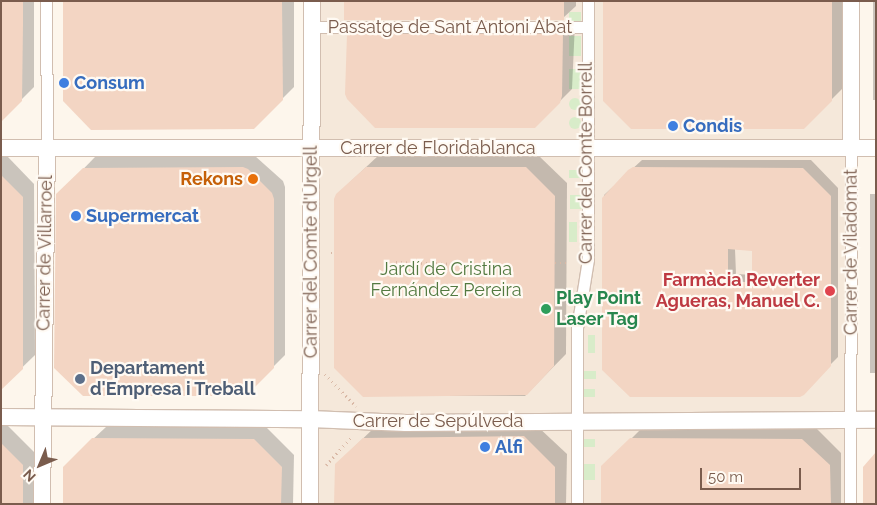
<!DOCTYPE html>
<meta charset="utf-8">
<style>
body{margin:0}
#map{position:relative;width:877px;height:505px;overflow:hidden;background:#fdf6ec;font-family:Raleway,sans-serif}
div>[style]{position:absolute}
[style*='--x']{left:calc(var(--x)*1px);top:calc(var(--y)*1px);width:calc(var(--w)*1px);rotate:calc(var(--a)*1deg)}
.residential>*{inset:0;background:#f5e8da;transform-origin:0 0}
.green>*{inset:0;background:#d8ecc9;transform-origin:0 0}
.round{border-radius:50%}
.shadow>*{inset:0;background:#0003;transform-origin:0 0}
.building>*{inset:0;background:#f3d5c3;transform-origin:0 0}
.path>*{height:2.5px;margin-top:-1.25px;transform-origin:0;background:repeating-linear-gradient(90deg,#d9b8a5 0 1px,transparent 0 5px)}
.roads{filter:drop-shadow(1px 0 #d1beb0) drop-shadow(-1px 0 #d1beb0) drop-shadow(0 1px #d1beb0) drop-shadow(0 -1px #d1beb0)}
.street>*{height:11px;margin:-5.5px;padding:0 5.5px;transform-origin:5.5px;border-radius:5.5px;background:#fff}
.secondary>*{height:16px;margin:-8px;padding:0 8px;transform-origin:8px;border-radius:8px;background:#fff}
.dots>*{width:14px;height:14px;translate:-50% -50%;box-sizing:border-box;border:2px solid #fffaf3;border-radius:50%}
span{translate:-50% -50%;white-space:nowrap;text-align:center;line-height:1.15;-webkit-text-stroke:4.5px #fffaf3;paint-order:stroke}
.street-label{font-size:18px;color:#7a5c4d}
.shop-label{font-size:18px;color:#366cbe;font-weight:700}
.left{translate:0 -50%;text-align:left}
.food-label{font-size:18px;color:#c56008;font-weight:700}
.right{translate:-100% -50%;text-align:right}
.park-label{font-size:18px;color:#537a41}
.health-label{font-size:18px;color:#be3a42;font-weight:700}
.leisure-label{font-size:18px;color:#27864d;font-weight:700}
.service-label{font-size:18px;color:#4e5e75;font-weight:700}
.frame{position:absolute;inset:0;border:2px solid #7a5c4d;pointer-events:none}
.north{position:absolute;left:15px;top:440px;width:50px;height:50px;-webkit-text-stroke:4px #fffaf3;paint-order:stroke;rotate:225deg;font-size:14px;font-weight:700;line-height:20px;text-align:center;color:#7a5c4d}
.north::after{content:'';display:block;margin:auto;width:18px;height:22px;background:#7a5c4d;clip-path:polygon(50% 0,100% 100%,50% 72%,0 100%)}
.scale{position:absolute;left:700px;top:468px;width:101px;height:22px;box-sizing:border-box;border:2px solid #7a5c4d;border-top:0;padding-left:6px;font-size:15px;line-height:18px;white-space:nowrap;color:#7a5c4d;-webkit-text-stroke:4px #fffaf3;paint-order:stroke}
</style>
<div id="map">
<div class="residential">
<i style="left:312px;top:1px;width:539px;height:503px"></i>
</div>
<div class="green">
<i style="left:569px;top:12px;width:12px;height:11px"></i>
<i style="left:569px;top:36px;width:12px;height:20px"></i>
<i style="left:569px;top:69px;width:12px;height:20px"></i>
<i class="round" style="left:569px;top:98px;width:12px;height:12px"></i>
<i class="round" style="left:569px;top:117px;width:12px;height:12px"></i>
<i style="left:569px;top:170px;width:13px;height:8px"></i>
<i style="left:570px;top:195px;width:12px;height:14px"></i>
<i style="left:569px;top:222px;width:8px;height:20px"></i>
<i style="left:588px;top:335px;width:7px;height:18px"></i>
<i style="left:583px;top:371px;width:13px;height:8px"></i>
<i style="left:583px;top:389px;width:12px;height:8px"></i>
<i style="left:582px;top:439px;width:13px;height:8px"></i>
<i style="left:583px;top:464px;width:12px;height:16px"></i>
</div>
<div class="shadow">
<i style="clip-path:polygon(1px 1px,34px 1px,34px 87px,1px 120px)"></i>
<i style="clip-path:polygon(65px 1px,294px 1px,294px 87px,254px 127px)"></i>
<i style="clip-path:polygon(345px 1px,576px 1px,576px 6px,563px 18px)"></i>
<i style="clip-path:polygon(604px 1px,845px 1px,845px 86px,803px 128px)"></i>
<i style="left:873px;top:1px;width:3px;height:99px"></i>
<i style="clip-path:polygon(360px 23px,575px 23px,572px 89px,534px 127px,348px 35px)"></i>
<i style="clip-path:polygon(379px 155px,539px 156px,567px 183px,566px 354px,525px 396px,364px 396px,349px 183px)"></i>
<i style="clip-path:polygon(7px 156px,34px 184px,35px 355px,1px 388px,1px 157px)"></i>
<i style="clip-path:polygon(255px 156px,283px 181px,285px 187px,285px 355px,246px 394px,58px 195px,95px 157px)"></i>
<i style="clip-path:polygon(evenodd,642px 160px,811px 160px,838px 188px,838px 357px,799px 396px,603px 370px,604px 195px,642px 160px,735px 249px,754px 250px,754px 275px,736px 274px,735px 249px)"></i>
<i style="left:876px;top:194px;width:179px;height:6px;rotate:90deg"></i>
<i style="clip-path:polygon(536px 425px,567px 454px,566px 504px,335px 504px,349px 452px,376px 426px)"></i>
<i style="clip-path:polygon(1px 426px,8px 426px,35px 453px,35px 504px,1px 504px)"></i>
<i style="clip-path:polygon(106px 427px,266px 427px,294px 455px,293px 504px,64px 504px,76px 455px)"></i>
<i style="clip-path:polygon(643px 427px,811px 427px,817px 429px,841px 453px,841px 504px,603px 504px,603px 467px)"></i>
</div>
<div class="building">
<i style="clip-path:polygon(1px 1px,23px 1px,23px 24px,22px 101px,1px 122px)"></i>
<i style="clip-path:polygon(63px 1px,282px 1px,283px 100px,254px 129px,91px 130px,63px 101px)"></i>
<i style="left:344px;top:1px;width:220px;height:19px"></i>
<i style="clip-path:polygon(603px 1px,832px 1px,832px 101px,804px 129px,631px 129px,603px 101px)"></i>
<i style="clip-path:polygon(347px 34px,563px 34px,562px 96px,560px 103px,535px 128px,375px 128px,347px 99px,345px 94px)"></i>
<i style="clip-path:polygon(243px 167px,248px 169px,272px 193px,274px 199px,274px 368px,246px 396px,83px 396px,54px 368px,56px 194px,83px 168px)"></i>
<i style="clip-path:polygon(366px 167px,526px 167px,555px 196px,554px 366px,527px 395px,363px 397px,334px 368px,334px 199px,336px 194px)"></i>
<i style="clip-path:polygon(evenodd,633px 167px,803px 168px,831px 196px,831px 366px,804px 395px,800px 397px,630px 397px,602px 370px,602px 198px,628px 170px,633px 167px,728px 249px,752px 251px,752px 282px,728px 282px,728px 249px)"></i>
<i style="clip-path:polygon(1px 175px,23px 197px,23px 369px,1px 390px)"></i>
<i style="clip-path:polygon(524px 436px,555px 467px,555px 504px,334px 504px,335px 464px,363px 438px)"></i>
<i style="clip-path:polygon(92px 438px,254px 439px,282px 467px,281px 504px,63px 504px,63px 467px)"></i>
<i style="clip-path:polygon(630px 438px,802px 439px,830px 465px,831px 504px,601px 504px,601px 466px)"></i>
<i style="clip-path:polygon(1px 443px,23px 465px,23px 504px,1px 504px)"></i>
<i style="clip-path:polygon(876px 452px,876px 504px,863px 504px,863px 467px)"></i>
</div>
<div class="path">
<i style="--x:331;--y:253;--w:3;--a:0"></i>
<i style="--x:396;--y:262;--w:96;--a:1.8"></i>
<i style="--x:555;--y:263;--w:11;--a:0"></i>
<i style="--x:325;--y:374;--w:45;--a:45.9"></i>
<i style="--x:326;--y:465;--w:39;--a:-48"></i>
</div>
<div class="roads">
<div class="street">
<i style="--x:46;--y:1;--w:147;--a:89.6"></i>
<i style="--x:312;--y:27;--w:275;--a:0"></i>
<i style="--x:577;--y:504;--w:176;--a:-90"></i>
<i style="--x:577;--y:328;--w:70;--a:-80.9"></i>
<i style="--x:588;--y:259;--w:258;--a:-90"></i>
<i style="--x:850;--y:504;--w:356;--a:-89.8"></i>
</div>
<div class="secondary">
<i style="--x:1;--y:148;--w:875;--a:0"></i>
<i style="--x:851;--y:148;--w:147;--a:-90"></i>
<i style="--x:1;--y:417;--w:309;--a:0.4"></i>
<i style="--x:310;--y:419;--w:96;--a:2.4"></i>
<i style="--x:406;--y:423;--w:470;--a:-0.4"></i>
<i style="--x:42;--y:504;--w:356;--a:-89.2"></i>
<i style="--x:310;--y:504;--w:503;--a:-89.77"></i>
</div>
</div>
<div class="dots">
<i style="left:64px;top:83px;background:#3f7fe0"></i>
<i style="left:673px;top:126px;background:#3f7fe0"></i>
<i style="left:253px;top:179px;background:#e8710a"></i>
<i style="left:76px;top:216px;background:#3f7fe0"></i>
<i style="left:830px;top:291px;background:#e0444e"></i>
<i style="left:546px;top:309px;background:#2e9e5b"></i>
<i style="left:80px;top:379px;background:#5c6f8a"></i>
<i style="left:485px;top:447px;background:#3f7fe0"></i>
</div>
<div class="street-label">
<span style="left:450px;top:27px">Passatge de Sant Antoni Abat</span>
<span style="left:438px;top:148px">Carrer de Floridablanca</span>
<span style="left:586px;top:163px;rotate:-90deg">Carrer del Comte Borrell</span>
<span style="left:311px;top:252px;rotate:-90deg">Carrer del Comte d'Urgell</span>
<span style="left:851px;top:252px;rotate:-90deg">Carrer de Viladomat</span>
<span style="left:45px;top:253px;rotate:-89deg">Carrer de Villarroel</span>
<span style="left:438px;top:421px">Carrer de Sepúlveda</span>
</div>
<div class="shop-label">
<span class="left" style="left:74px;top:83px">Consum</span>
<span class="left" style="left:683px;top:126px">Condis</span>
<span class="left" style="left:86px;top:216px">Supermercat</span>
<span class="left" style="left:495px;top:447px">Alfi</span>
</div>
<div class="food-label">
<span class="right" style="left:243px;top:179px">Rekons</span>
</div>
<div class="park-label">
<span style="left:446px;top:280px">Jardí de Cristina<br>Fernández Pereira</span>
</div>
<div class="health-label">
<span class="right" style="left:820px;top:291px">Farmàcia Reverter<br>Agueras, Manuel C.</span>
</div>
<div class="leisure-label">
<span class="left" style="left:556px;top:309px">Play Point<br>Laser Tag</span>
</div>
<div class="service-label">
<span class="left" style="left:90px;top:379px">Departament<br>d'Empresa i Treball</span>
</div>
<div class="frame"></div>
<div class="north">N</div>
<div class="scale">50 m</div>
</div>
